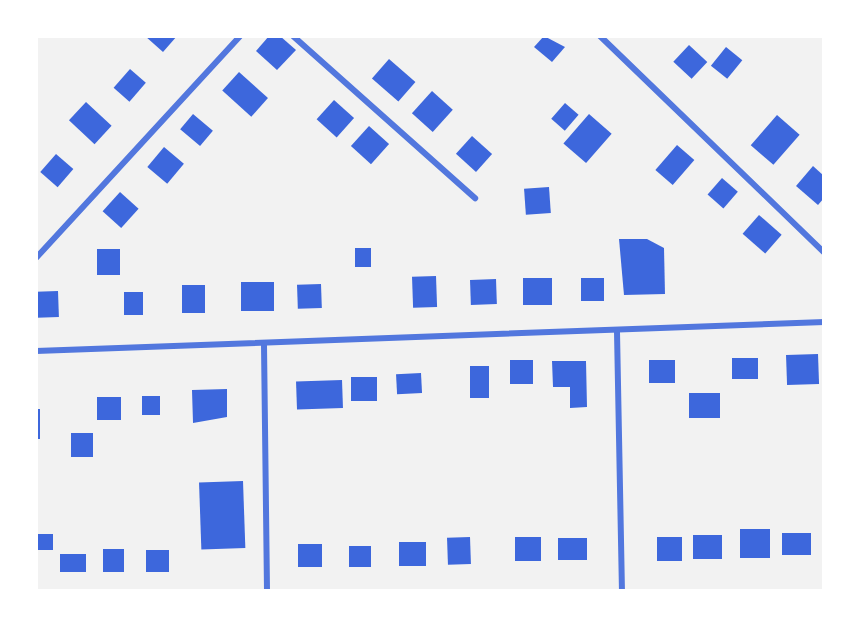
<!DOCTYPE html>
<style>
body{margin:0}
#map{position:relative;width:860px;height:627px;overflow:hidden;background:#f2f2f2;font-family:"DM Sans",sans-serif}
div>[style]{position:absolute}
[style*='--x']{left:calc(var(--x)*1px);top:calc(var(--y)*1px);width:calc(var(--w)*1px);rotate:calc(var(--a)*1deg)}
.building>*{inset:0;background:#3d67dc;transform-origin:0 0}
.minor>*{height:6px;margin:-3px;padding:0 3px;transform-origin:3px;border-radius:3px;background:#5277de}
span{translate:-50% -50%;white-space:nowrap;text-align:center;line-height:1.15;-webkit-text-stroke:4.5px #fff;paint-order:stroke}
.frame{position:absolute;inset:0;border:38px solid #fff;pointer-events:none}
</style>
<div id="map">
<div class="building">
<i style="clip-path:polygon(145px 36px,177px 36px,163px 52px)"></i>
<i style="clip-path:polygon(269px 36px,280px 36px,296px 50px,277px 70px,256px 51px)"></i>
<i style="clip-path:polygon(544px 36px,565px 47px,552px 62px,534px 47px)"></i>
<i style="left:689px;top:45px;width:25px;height:23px;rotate:43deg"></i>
<i style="left:726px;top:47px;width:21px;height:24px;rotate:39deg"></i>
<i style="left:389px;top:59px;width:35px;height:26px;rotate:41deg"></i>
<i style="left:130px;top:69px;width:21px;height:25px;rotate:41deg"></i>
<i style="left:239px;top:72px;width:39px;height:25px;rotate:42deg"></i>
<i style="left:432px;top:91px;width:28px;height:30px;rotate:42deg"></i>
<i style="left:334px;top:100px;width:27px;height:26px;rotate:42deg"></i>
<i style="left:86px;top:102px;width:35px;height:25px;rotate:43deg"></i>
<i style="left:565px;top:103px;width:18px;height:21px;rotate:41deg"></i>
<i style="left:193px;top:114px;width:26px;height:20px;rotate:40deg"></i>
<i style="left:589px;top:114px;width:30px;height:39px;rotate:41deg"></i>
<i style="left:777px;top:115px;width:30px;height:40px;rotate:41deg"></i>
<i style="left:369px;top:126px;width:27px;height:27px;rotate:42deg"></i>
<i style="left:472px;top:136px;width:27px;height:24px;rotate:42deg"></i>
<i style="left:677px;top:145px;width:23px;height:33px;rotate:41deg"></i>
<i style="left:164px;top:147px;width:26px;height:26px;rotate:40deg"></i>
<i style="left:56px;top:154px;width:23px;height:24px;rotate:41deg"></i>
<i style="clip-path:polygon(813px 166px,824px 176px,824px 198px,818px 205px,796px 186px)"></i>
<i style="left:722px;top:178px;width:21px;height:22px;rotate:41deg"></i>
<i style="left:549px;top:187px;width:26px;height:25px;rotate:86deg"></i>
<i style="left:120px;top:192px;width:25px;height:26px;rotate:42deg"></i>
<i style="left:759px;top:215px;width:30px;height:25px;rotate:41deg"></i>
<i style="clip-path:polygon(619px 239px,647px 239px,664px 248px,665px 294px,624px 295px)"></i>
<i style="left:355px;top:248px;width:16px;height:19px"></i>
<i style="left:97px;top:249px;width:23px;height:26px"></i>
<i style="left:436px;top:276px;width:31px;height:24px;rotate:88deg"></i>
<i style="left:523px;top:278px;width:29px;height:27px"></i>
<i style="left:581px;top:278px;width:23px;height:23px"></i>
<i style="left:496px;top:279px;width:25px;height:26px;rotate:88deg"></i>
<i style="left:241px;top:282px;width:33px;height:29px"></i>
<i style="left:321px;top:284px;width:24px;height:24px;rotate:88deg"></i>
<i style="left:182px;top:285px;width:23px;height:28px"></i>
<i style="left:58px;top:291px;width:26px;height:22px;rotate:88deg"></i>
<i style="left:124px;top:292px;width:19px;height:23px"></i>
<i style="left:818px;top:354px;width:30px;height:32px;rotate:88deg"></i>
<i style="left:732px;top:358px;width:26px;height:21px"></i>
<i style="left:510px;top:360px;width:23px;height:24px"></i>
<i style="left:675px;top:360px;width:23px;height:26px;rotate:90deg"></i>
<i style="clip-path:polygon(552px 361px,586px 361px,587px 407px,570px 408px,570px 387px,553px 387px)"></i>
<i style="left:470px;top:366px;width:19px;height:32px"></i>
<i style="left:421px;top:373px;width:20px;height:25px;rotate:87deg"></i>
<i style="left:377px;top:377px;width:24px;height:26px;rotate:90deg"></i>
<i style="left:342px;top:380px;width:28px;height:46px;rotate:88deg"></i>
<i style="clip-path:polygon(227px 389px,227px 417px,193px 423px,192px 390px)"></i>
<i style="left:689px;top:393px;width:31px;height:25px"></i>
<i style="left:160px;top:396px;width:19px;height:18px;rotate:90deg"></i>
<i style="left:97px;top:397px;width:24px;height:23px"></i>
<i style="left:36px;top:409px;width:4px;height:30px"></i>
<i style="left:93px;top:433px;width:24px;height:22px;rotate:90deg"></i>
<i style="left:243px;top:481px;width:67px;height:44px;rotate:88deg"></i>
<i style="left:770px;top:529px;width:29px;height:30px;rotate:90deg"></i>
<i style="left:811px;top:533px;width:22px;height:29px;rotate:90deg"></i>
<i style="left:36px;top:534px;width:17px;height:16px"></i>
<i style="left:693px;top:535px;width:29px;height:24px"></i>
<i style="left:470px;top:537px;width:27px;height:23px;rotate:88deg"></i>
<i style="left:541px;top:537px;width:24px;height:26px;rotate:90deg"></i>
<i style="left:682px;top:537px;width:24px;height:25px;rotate:90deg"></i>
<i style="left:558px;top:538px;width:29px;height:22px"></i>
<i style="left:426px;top:542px;width:24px;height:27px;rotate:90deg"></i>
<i style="left:322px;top:544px;width:23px;height:24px;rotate:90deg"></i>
<i style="left:371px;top:546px;width:21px;height:22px;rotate:90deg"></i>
<i style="left:124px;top:549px;width:23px;height:21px;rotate:90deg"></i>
<i style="left:146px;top:550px;width:23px;height:22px"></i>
<i style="left:86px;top:554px;width:18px;height:26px;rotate:90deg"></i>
</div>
<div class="minor">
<i style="--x:293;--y:36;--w:244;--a:41.7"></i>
<i style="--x:600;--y:36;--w:311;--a:44"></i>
<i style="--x:36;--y:258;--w:301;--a:-47.4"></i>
<i style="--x:617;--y:332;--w:259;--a:88.9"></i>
<i style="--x:264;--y:345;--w:246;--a:89.3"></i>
<i style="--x:36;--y:351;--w:789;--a:-2.11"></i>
</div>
<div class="frame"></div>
</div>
